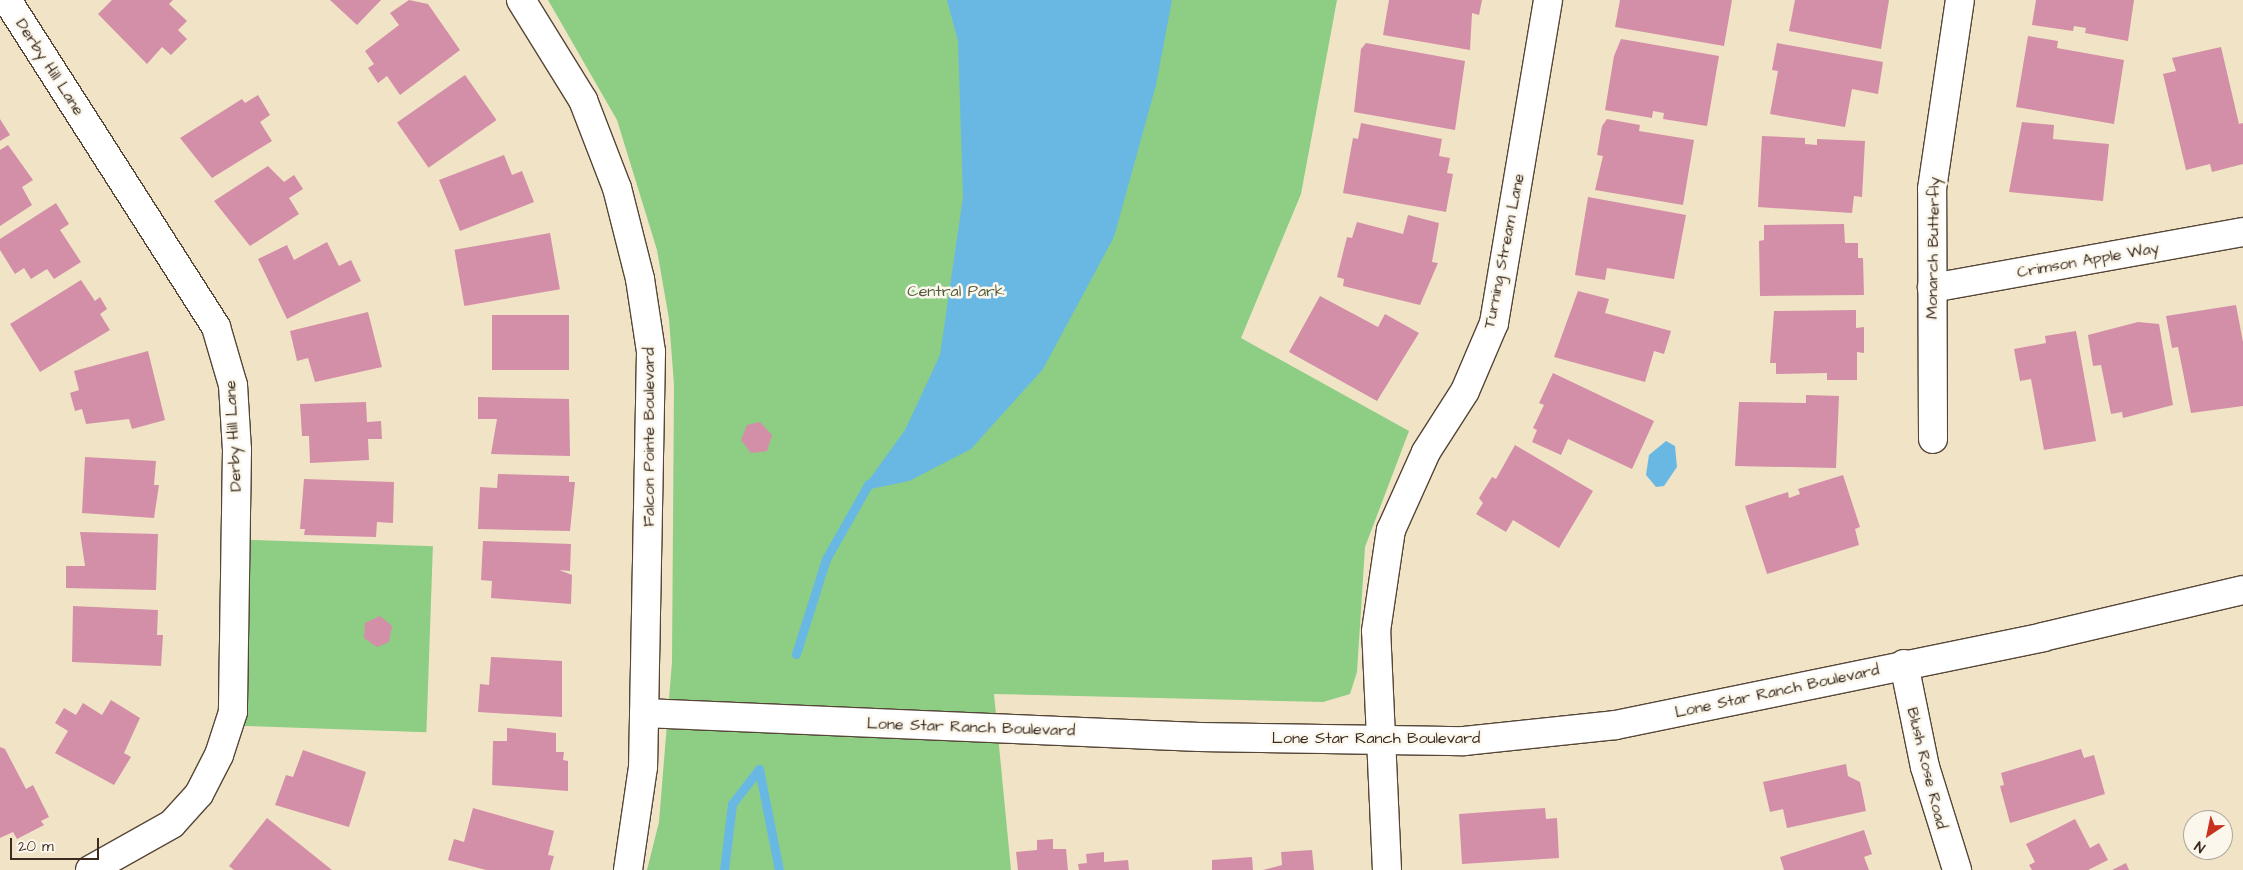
<!DOCTYPE html>
<style>
body{margin:0}
#map{position:relative;width:2243px;height:870px;overflow:hidden;background:#f1e3c6;font-family:"Architects Daughter",sans-serif}
div>[style]{position:absolute}
[style*='--x']{left:calc(var(--x)*1px);top:calc(var(--y)*1px);width:calc(var(--w)*1px);rotate:calc(var(--a)*1deg)}
.green>*{inset:0;background:#8dcd84;transform-origin:0 0}
.water>*{inset:0;background:#69b8e3}
.stream>*{height:9px;margin:-4.5px;padding:0 4.5px;transform-origin:4.5px;border-radius:4.5px;background:#69b8e3}
.building>*{inset:0;background:#d38fa7;transform-origin:0 0}
.roads{filter:drop-shadow(1px 0 #564637) drop-shadow(-1px 0 #564637) drop-shadow(0 1px #564637) drop-shadow(0 -1px #564637)}
.minor>*{height:28px;margin:-14px;padding:0 14px;transform-origin:14px;border-radius:14px;background:#fff}
span{translate:-50% -50%;white-space:nowrap;text-align:center;line-height:1.15;-webkit-text-stroke:5px #fbf7ec;paint-order:stroke}
.street-label{font-size:16px;color:#3b2a1e}
.park-label{font-size:16px;color:#545b3d}
.north{position:absolute;left:2183px;top:810px;width:50px;height:50px;box-sizing:border-box;background:#fbf7ec;border:1px solid #aea59a;border-radius:50%;rotate:214deg;font-size:14px;font-weight:700;line-height:20px;text-align:center;color:#3b2a1e}
.north::after{content:'';display:block;margin:auto;width:18px;height:22px;background:#c8321e;clip-path:polygon(50% 0,100% 100%,50% 72%,0 100%)}
.scale{position:absolute;left:10px;top:838px;width:89px;height:22px;box-sizing:border-box;border:2px solid #3b2a1e;border-top:0;padding-left:6px;font-size:15px;line-height:18px;white-space:nowrap;color:#3b2a1e;-webkit-text-stroke:4px #fbf7ec;paint-order:stroke}
</style>
<div id="map">
<div class="green">
<i style="clip-path:polygon(548px 0,1337px 0,1301px 194px,1241px 338px,1409px 431px,1365px 547px,1357px 672px,1350px 694px,1323px 702px,994px 694px,1011px 870px,647px 870px,659px 822px,672px 662px,674px 385px,669px 319px,657px 250px,617px 120px)"></i>
<i style="left:251px;top:540px;width:182px;height:186px;rotate:2deg"></i>
</div>
<div class="water">
<i style="clip-path:polygon(947px 0,1172px 0,1156px 85px,1114px 237px,1043px 369px,971px 449px,909px 481px,861px 491px,905px 430px,940px 355px,963px 197px,958px 41px)"></i>
<i style="clip-path:polygon(1666px 441px,1675px 446px,1677px 467px,1664px 486px,1656px 487px,1646px 475px,1649px 455px)"></i>
</div>
<div class="stream">
<i style="--x:796;--y:654;--w:100;--a:-72.5"></i>
<i style="--x:826;--y:559;--w:87;--a:-60.5"></i>
<i style="--x:759;--y:769;--w:103;--a:78.8"></i>
<i style="--x:724;--y:870;--w:66;--a:-83.1"></i>
<i style="--x:732;--y:804;--w:44;--a:-52.4"></i>
</div>
<div class="building">
<i style="clip-path:polygon(112px 0,173px 0,169px 4px,187px 21px,178px 30px,187px 39px,171px 55px,162px 47px,147px 64px,98px 14px)"></i>
<i style="clip-path:polygon(330px 0,381px 0,357px 25px)"></i>
<i style="clip-path:polygon(409px 0,428px 4px,460px 50px,400px 95px,387px 76px,378px 83px,368px 68px,374px 64px,365px 51px,399px 25px,390px 13px)"></i>
<i style="clip-path:polygon(1389px 0,1482px 0,1479px 15px,1472px 13px,1470px 50px,1383px 35px)"></i>
<i style="clip-path:polygon(1620px 0,1732px 0,1724px 46px,1615px 27px)"></i>
<i style="clip-path:polygon(1795px 0,1889px 0,1881px 49px,1789px 31px)"></i>
<i style="clip-path:polygon(2036px 0,2134px 0,2128px 41px,2085px 33px,2086px 28px,2074px 26px,2073px 31px,2032px 25px)"></i>
<i style="clip-path:polygon(2028px 36px,2058px 41px,2057px 48px,2124px 60px,2114px 124px,2016px 107px)"></i>
<i style="clip-path:polygon(1621px 39px,1719px 56px,1707px 126px,1663px 119px,1664px 113px,1653px 111px,1652px 118px,1605px 110px,1614px 56px)"></i>
<i style="clip-path:polygon(1366px 43px,1465px 61px,1455px 130px,1354px 112px,1361px 49px)"></i>
<i style="clip-path:polygon(1777px 43px,1883px 62px,1878px 94px,1852px 89px,1845px 127px,1770px 114px,1778px 71px,1772px 70px)"></i>
<i style="clip-path:polygon(2221px 47px,2239px 124px,2243px 123px,2243px 164px,2212px 172px,2210px 164px,2186px 170px,2163px 74px,2176px 71px,2172px 58px)"></i>
<i style="left:465px;top:75px;width:55px;height:83px;rotate:55deg"></i>
<i style="clip-path:polygon(258px 95px,270px 115px,260px 122px,272px 141px,212px 178px,180px 138px,242px 99px,245px 103px)"></i>
<i style="clip-path:polygon(0 119px,10px 135px,0 141px)"></i>
<i style="clip-path:polygon(1607px 119px,1640px 125px,1639px 131px,1694px 140px,1683px 205px,1595px 190px,1603px 156px,1597px 155px,1602px 126px)"></i>
<i style="clip-path:polygon(2022px 122px,2054px 125px,2053px 139px,2109px 144px,2103px 201px,2009px 192px)"></i>
<i style="clip-path:polygon(1361px 123px,1442px 139px,1439px 156px,1450px 158px,1447px 173px,1453px 174px,1446px 212px,1343px 193px,1353px 138px,1358px 139px)"></i>
<i style="clip-path:polygon(1762px 136px,1805px 138px,1805px 144px,1817px 145px,1817px 139px,1865px 141px,1862px 197px,1854px 196px,1852px 213px,1758px 207px)"></i>
<i style="clip-path:polygon(8px 145px,33px 180px,22px 187px,32px 205px,0 226px,0 150px)"></i>
<i style="clip-path:polygon(504px 155px,512px 175px,522px 171px,534px 202px,460px 231px,439px 180px)"></i>
<i style="clip-path:polygon(268px 166px,284px 182px,294px 175px,303px 189px,289px 198px,299px 214px,250px 246px,214px 201px)"></i>
<i style="clip-path:polygon(1588px 197px,1686px 215px,1674px 279px,1607px 268px,1605px 280px,1575px 275px)"></i>
<i style="clip-path:polygon(56px 203px,69px 224px,60px 230px,81px 262px,54px 279px,47px 269px,31px 279px,24px 268px,15px 274px,0 250px,0 239px)"></i>
<i style="clip-path:polygon(1408px 215px,1439px 223px,1432px 262px,1438px 263px,1420px 305px,1343px 286px,1344px 279px,1337px 277px,1347px 237px,1352px 238px,1357px 222px,1403px 234px)"></i>
<i style="clip-path:polygon(1844px 224px,1845px 243px,1858px 243px,1858px 258px,1863px 258px,1864px 295px,1760px 296px,1759px 241px,1764px 240px,1764px 225px)"></i>
<i style="left:550px;top:233px;width:57px;height:97px;rotate:80deg"></i>
<i style="clip-path:polygon(327px 242px,339px 266px,351px 260px,361px 281px,287px 319px,258px 259px,287px 245px,294px 260px)"></i>
<i style="clip-path:polygon(81px 280px,95px 301px,100px 297px,107px 309px,100px 314px,110px 330px,40px 372px,10px 324px)"></i>
<i style="clip-path:polygon(1578px 291px,1609px 299px,1605px 313px,1671px 331px,1664px 354px,1654px 351px,1645px 382px,1554px 357px)"></i>
<i style="clip-path:polygon(1320px 296px,1378px 327px,1385px 314px,1419px 333px,1377px 401px,1289px 352px)"></i>
<i style="clip-path:polygon(2236px 305px,2243px 342px,2243px 406px,2191px 413px,2178px 347px,2172px 348px,2166px 316px)"></i>
<i style="clip-path:polygon(1856px 310px,1856px 328px,1864px 327px,1864px 353px,1857px 352px,1857px 380px,1827px 380px,1827px 373px,1776px 374px,1776px 363px,1770px 363px,1774px 311px)"></i>
<i style="clip-path:polygon(368px 312px,382px 367px,315px 382px,308px 358px,297px 361px,290px 331px)"></i>
<i style="left:569px;top:315px;width:55px;height:77px;rotate:90deg"></i>
<i style="clip-path:polygon(2138px 322px,2159px 324px,2173px 405px,2123px 418px,2122px 412px,2111px 414px,2101px 365px,2093px 366px,2088px 335px)"></i>
<i style="clip-path:polygon(2076px 331px,2096px 441px,2044px 450px,2031px 379px,2020px 381px,2014px 349px,2046px 343px,2045px 336px)"></i>
<i style="clip-path:polygon(148px 351px,165px 420px,132px 429px,129px 419px,86px 424px,82px 409px,75px 411px,70px 393px,79px 390px,74px 371px)"></i>
<i style="clip-path:polygon(1553px 373px,1654px 421px,1632px 469px,1568px 439px,1561px 455px,1532px 442px,1537px 430px,1533px 428px,1544px 405px,1539px 403px)"></i>
<i style="clip-path:polygon(1806px 395px,1839px 396px,1836px 468px,1735px 466px,1739px 402px,1806px 403px)"></i>
<i style="clip-path:polygon(478px 397px,569px 399px,570px 456px,491px 454px,497px 419px,478px 419px)"></i>
<i style="clip-path:polygon(366px 402px,367px 422px,381px 421px,382px 439px,368px 439px,369px 460px,310px 463px,309px 436px,302px 436px,300px 404px)"></i>
<i style="clip-path:polygon(760px 422px,772px 435px,767px 451px,751px 453px,741px 440px,747px 425px)"></i>
<i style="clip-path:polygon(1515px 445px,1593px 491px,1559px 548px,1513px 520px,1506px 532px,1476px 514px,1483px 503px,1479px 498px,1492px 477px,1496px 479px)"></i>
<i style="clip-path:polygon(85px 457px,156px 461px,154px 485px,159px 485px,154px 518px,82px 513px)"></i>
<i style="clip-path:polygon(498px 474px,569px 476px,569px 482px,575px 482px,570px 531px,478px 529px,480px 487px,497px 488px)"></i>
<i style="clip-path:polygon(1843px 475px,1860px 527px,1855px 529px,1859px 545px,1767px 574px,1745px 506px,1788px 492px,1789px 498px,1800px 494px,1798px 489px)"></i>
<i style="clip-path:polygon(304px 479px,394px 482px,393px 523px,377px 522px,376px 537px,304px 535px,305px 529px,300px 529px)"></i>
<i style="clip-path:polygon(80px 532px,158px 534px,156px 590px,66px 588px,66px 566px,85px 566px)"></i>
<i style="clip-path:polygon(483px 541px,571px 544px,570px 571px,559px 570px,572px 575px,571px 604px,491px 598px,492px 581px,481px 580px)"></i>
<i style="clip-path:polygon(73px 606px,158px 610px,157px 635px,163px 635px,161px 666px,72px 662px)"></i>
<i style="clip-path:polygon(380px 616px,392px 626px,389px 642px,377px 647px,364px 638px,365px 623px)"></i>
<i style="clip-path:polygon(491px 657px,562px 661px,562px 717px,478px 712px,480px 684px,489px 685px)"></i>
<i style="clip-path:polygon(111px 700px,140px 718px,124px 753px,131px 757px,114px 785px,55px 753px,68px 731px,55px 723px,64px 708px,76px 715px,83px 703px,102px 715px)"></i>
<i style="clip-path:polygon(507px 728px,556px 733px,556px 752px,564px 752px,563px 760px,568px 761px,568px 791px,492px 785px,493px 741px,507px 741px)"></i>
<i style="clip-path:polygon(0 747px,5px 749px,26px 789px,33px 785px,49px 817px,41px 821px,44px 825px,17px 839px,13px 832px,0 838px)"></i>
<i style="clip-path:polygon(2081px 749px,2084px 758px,2094px 755px,2105px 794px,2010px 823px,2000px 786px,2004px 785px,2001px 773px)"></i>
<i style="clip-path:polygon(303px 750px,366px 772px,349px 827px,275px 805px,286px 775px,293px 777px)"></i>
<i style="clip-path:polygon(1846px 764px,1848px 776px,1860px 782px,1866px 811px,1787px 828px,1783px 809px,1770px 812px,1763px 782px)"></i>
<i style="clip-path:polygon(473px 808px,554px 831px,548px 855px,554px 856px,550px 870px,486px 870px,448px 860px,454px 839px,464px 842px)"></i>
<i style="clip-path:polygon(1545px 808px,1546px 819px,1557px 818px,1559px 858px,1462px 864px,1459px 814px)"></i>
<i style="clip-path:polygon(267px 818px,332px 870px,234px 870px,229px 866px)"></i>
<i style="clip-path:polygon(2075px 819px,2090px 848px,2099px 843px,2108px 860px,2088px 870px,2032px 870px,2029px 865px,2035px 862px,2026px 844px)"></i>
<i style="clip-path:polygon(1864px 830px,1872px 854px,1864px 857px,1869px 870px,1784px 870px,1780px 857px)"></i>
<i style="clip-path:polygon(1053px 839px,1053px 849px,1066px 849px,1068px 870px,1018px 870px,1016px 852px,1037px 850px,1037px 840px)"></i>
<i style="clip-path:polygon(1312px 850px,1314px 870px,1263px 870px,1282px 865px,1281px 852px)"></i>
<i style="clip-path:polygon(1104px 852px,1104px 862px,1128px 860px,1129px 870px,1079px 870px,1078px 864px,1087px 863px,1086px 854px)"></i>
<i style="clip-path:polygon(1252px 857px,1253px 870px,1212px 870px,1212px 860px)"></i>
<i style="clip-path:polygon(2126px 863px,2129px 870px,2112px 870px)"></i>
</div>
<div class="roads">
<div class="minor">
<i style="--x:7;--y:0;--w:388;--a:57.4"></i>
<i style="--x:216;--y:327;--w:60;--a:73.7"></i>
<i style="--x:233;--y:385;--w:65;--a:86.5"></i>
<i style="--x:237;--y:450;--w:262;--a:90.9"></i>
<i style="--x:233;--y:712;--w:45;--a:108"></i>
<i style="--x:219;--y:755;--w:44;--a:117.1"></i>
<i style="--x:199;--y:794;--w:40;--a:132"></i>
<i style="--x:172;--y:824;--w:94;--a:150.7"></i>
<i style="--x:521;--y:0;--w:118;--a:58.2"></i>
<i style="--x:583;--y:100;--w:94;--a:68.9"></i>
<i style="--x:617;--y:188;--w:94;--a:75.8"></i>
<i style="--x:640;--y:279;--w:74;--a:81.4"></i>
<i style="--x:651;--y:352;--w:415;--a:91.1"></i>
<i style="--x:643;--y:767;--w:104;--a:98.3"></i>
<i style="--x:1932;--y:288;--w:316;--a:-10.2"></i>
<i style="--x:1933;--y:439;--w:250;--a:-90.2"></i>
<i style="--x:1932;--y:189;--w:191;--a:-81.6"></i>
<i style="--x:1904;--y:664;--w:105;--a:78.5"></i>
<i style="--x:1925;--y:767;--w:108;--a:72.7"></i>
<i style="--x:644;--y:713;--w:556;--a:2.48"></i>
<i style="--x:1199;--y:737;--w:265;--a:0.9"></i>
<i style="--x:1464;--y:741;--w:153;--a:-6"></i>
<i style="--x:1616;--y:725;--w:436;--a:-11.6"></i>
<i style="--x:2043;--y:637;--w:205;--a:-13.2"></i>
<i style="--x:1387;--y:870;--w:239;--a:-92.6"></i>
<i style="--x:1376;--y:631;--w:102;--a:-81.6"></i>
<i style="--x:1391;--y:530;--w:85;--a:-65.8"></i>
<i style="--x:1426;--y:452;--w:72;--a:-57.4"></i>
<i style="--x:1465;--y:391;--w:74;--a:-66.9"></i>
<i style="--x:1494;--y:323;--w:327;--a:-80.5"></i>
</div>
</div>
<div class="street-label">
<span style="left:50px;top:67px;rotate:57deg">Derby Hill Lane</span>
<span style="left:1933px;top:248px;rotate:-89deg">Monarch Butterfly</span>
<span style="left:1504px;top:251px;rotate:-79deg">Turning Stream Lane</span>
<span style="left:2088px;top:260px;rotate:-10deg">Crimson Apple Way</span>
<span style="left:233px;top:436px;rotate:-93deg">Derby Hill Lane</span>
<span style="left:649px;top:437px;rotate:-90deg">Falcon Pointe Boulevard</span>
<span style="left:1777px;top:691px;rotate:-12deg">Lone Star Ranch Boulevard</span>
<span style="left:971px;top:727px;rotate:2deg">Lone Star Ranch Boulevard</span>
<span style="left:1376px;top:738px">Lone Star Ranch Boulevard</span>
<span style="left:1927px;top:768px;rotate:76deg">Blush Rose Road</span>
</div>
<div class="park-label">
<span style="left:956px;top:291px">Central Park</span>
</div>
<div class="north">N</div>
<div class="scale">20 m</div>
</div>
